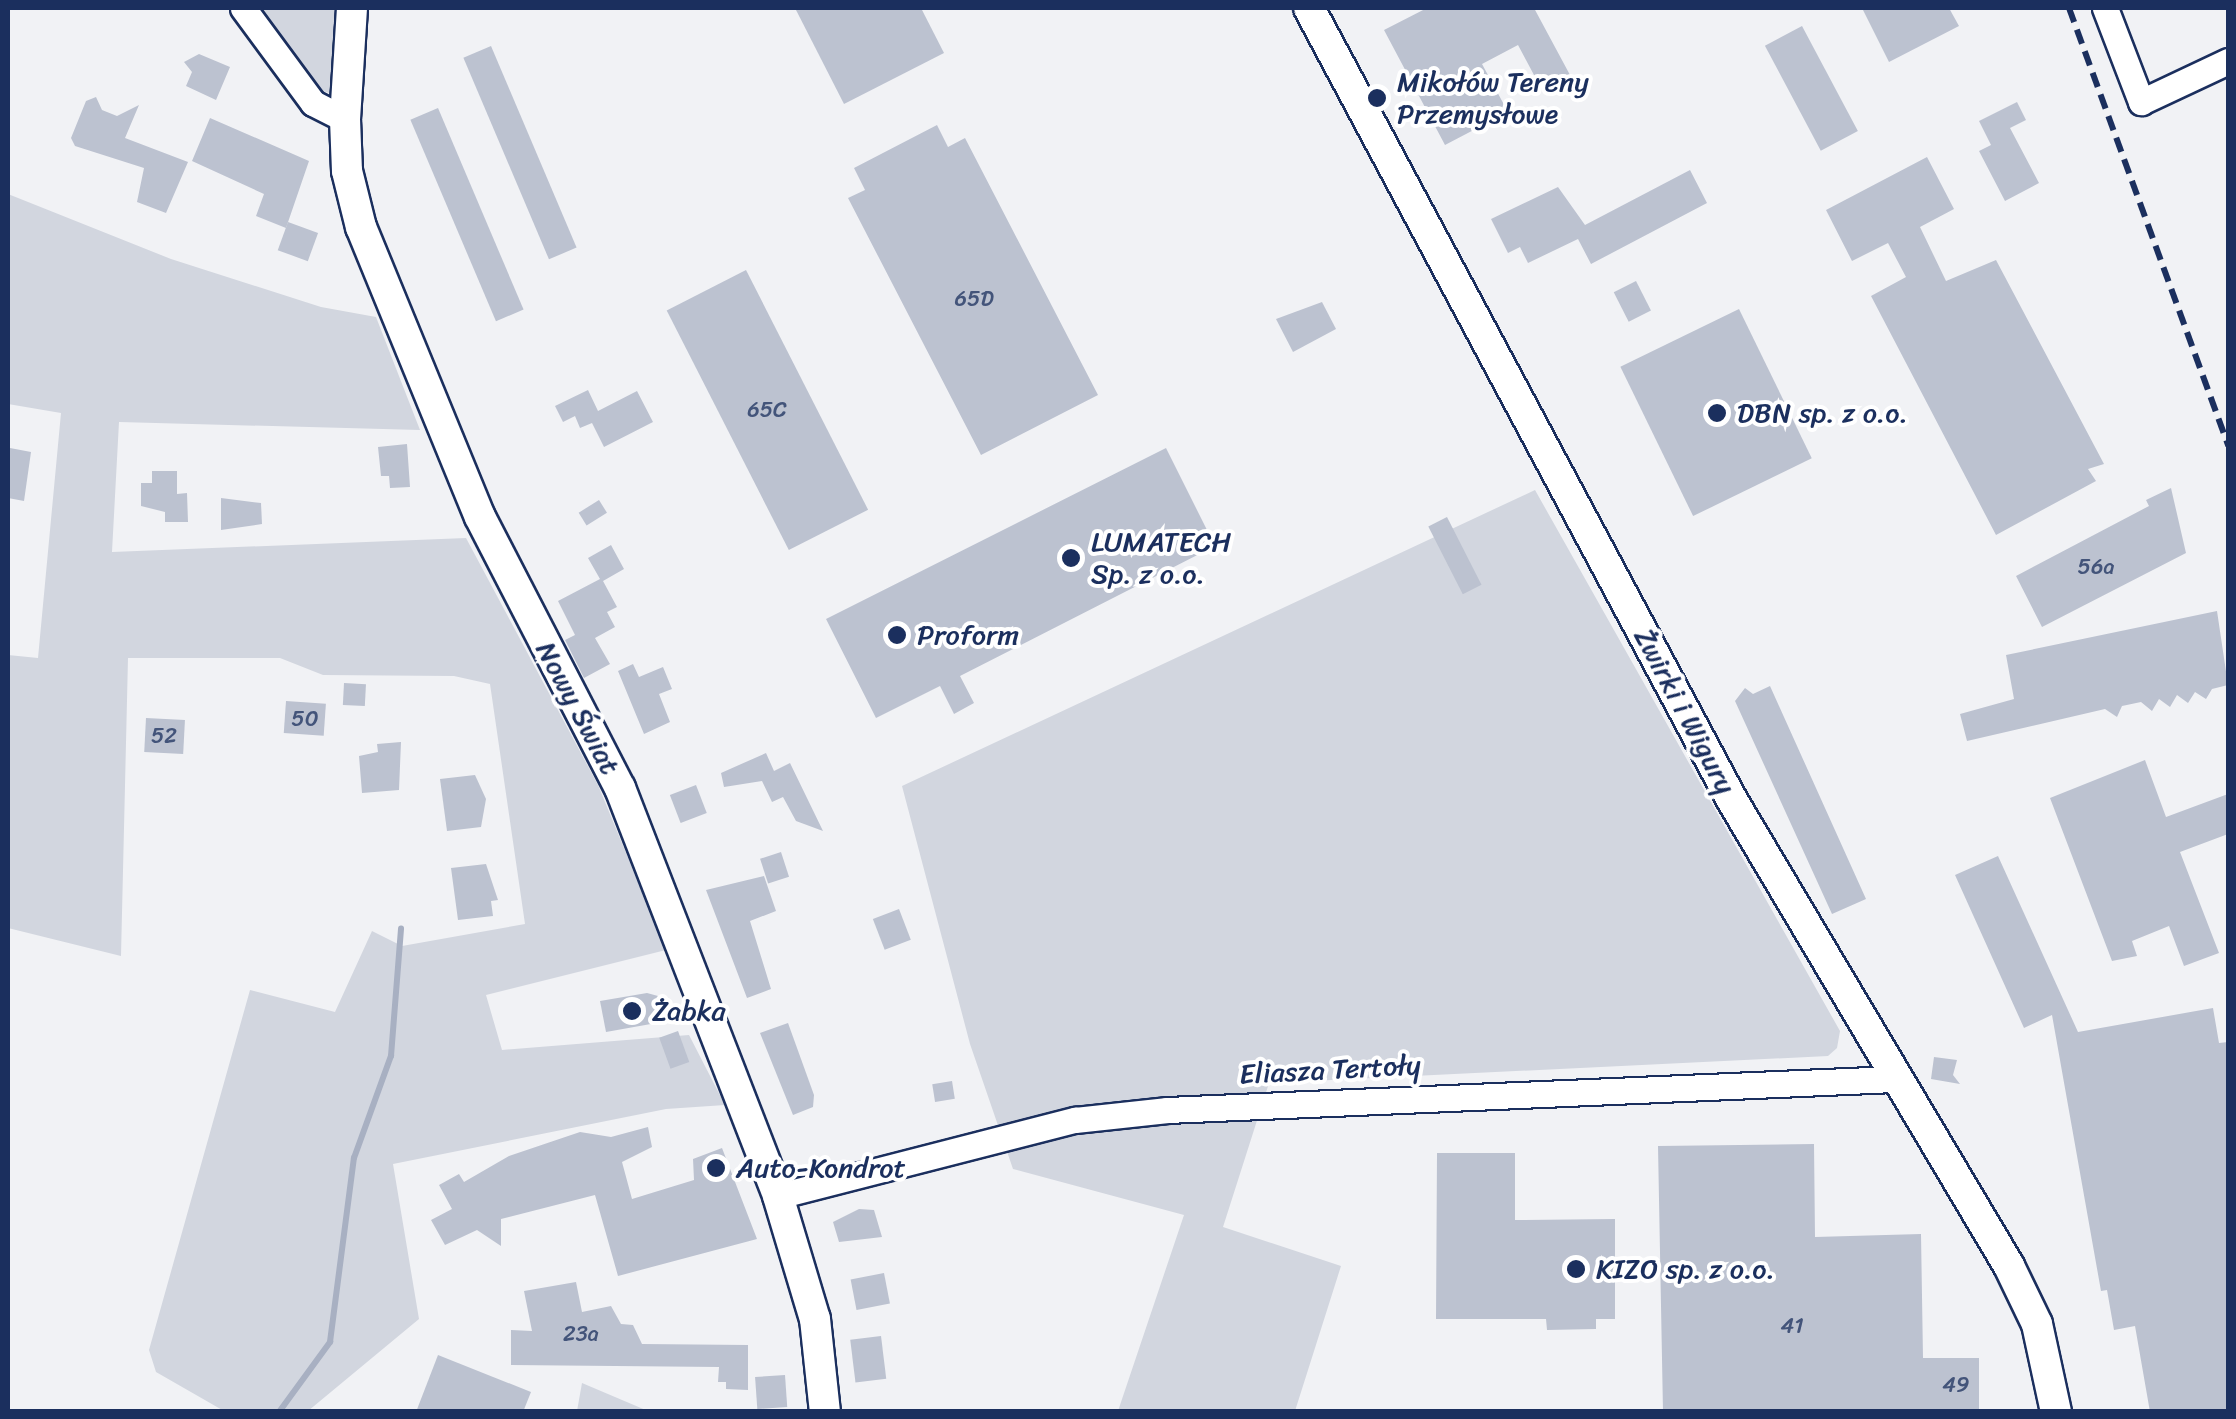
<!DOCTYPE html>
<meta charset="utf-8">
<style>
body{margin:0}
#map{position:relative;width:2236px;height:1419px;overflow:hidden;background:#f1f2f5;font-family:Sriracha,sans-serif}
div>[style]{position:absolute}
[style*='--x']{left:calc(var(--x)*1px);top:calc(var(--y)*1px);width:calc(var(--w)*1px);rotate:calc(var(--a)*1deg)}
.green>*{inset:0;background:#d2d6df}
.stream>*{height:6px;margin:-3px;padding:0 3px;transform-origin:3px;border-radius:3px;background:#a8b0c2}
.building>*{inset:0;background:#bcc2d0;transform-origin:0 0}
.roads{filter:drop-shadow(2px 0 #1b2f5e) drop-shadow(-2px 0 #1b2f5e) drop-shadow(0 2px #1b2f5e) drop-shadow(0 -2px #1b2f5e)}
.minor>*{height:25px;margin:-12.5px;padding:0 12.5px;transform-origin:12.5px;border-radius:12.5px;background:#fff}
.tertiary>*{height:30px;margin:-15px;padding:0 15px;transform-origin:15px;border-radius:15px;background:#fff}
.rail>*{height:6px;margin-top:-3px;transform-origin:0;background:repeating-linear-gradient(90deg,#1b2f5e 0 15px,transparent 0 23px)}
.dots>*{width:28px;height:28px;translate:-50% -50%;box-sizing:border-box;border:5px solid #fff;border-radius:50%}
span{translate:-50% -50%;white-space:nowrap;text-align:center;line-height:1.15;-webkit-text-stroke:8px #fff;paint-order:stroke}
.number-label{font-size:22px;color:#43547a}
.number-label span{-webkit-text-stroke-width:0}
.poi-label{font-size:28px;color:#1b2f5e}
.left{translate:0 -50%;text-align:left}
.street-label{font-size:28px;color:#1b2f5e}
.frame{position:absolute;inset:0;border:10px solid #1b2f5e;pointer-events:none}
</style>
<div id="map">
<div class="green">
<i style="clip-path:polygon(248px 8px,336px 8px,333px 94px,312px 88px)"></i>
<i style="clip-path:polygon(8px 194px,171px 259px,321px 307px,376px 317px,420px 430px,119px 422px,112px 552px,466px 538px,598px 785px,666px 950px,486px 995px,502px 1050px,689px 1035px,725px 1105px,666px 1109px,393px 1164px,419px 1319px,308px 1411px,224px 1411px,156px 1372px,149px 1350px,250px 990px,335px 1012px,372px 931px,402px 946px,525px 924px,490px 684px,454px 676px,323px 675px,280px 658px,128px 658px,121px 956px,8px 928px,8px 655px,38px 658px,61px 413px,8px 404px)"></i>
<i style="clip-path:polygon(1535px 490px,1840px 1031px,1837px 1048px,1828px 1056px,1269px 1083px,1223px 1227px,1341px 1266px,1295px 1411px,1118px 1411px,1184px 1215px,1013px 1169px,970px 1044px,902px 786px)"></i>
<i style="clip-path:polygon(582px 1383px,648px 1411px,577px 1411px)"></i>
</div>
<div class="stream">
<i style="--x:279;--y:1412;--w:87;--a:-53.9"></i>
<i style="--x:330;--y:1342;--w:186;--a:-82.6"></i>
<i style="--x:354;--y:1158;--w:109;--a:-70.1"></i>
<i style="--x:391;--y:1056;--w:128;--a:-85.5"></i>
</div>
<div class="building">
<i style="clip-path:polygon(795px 8px,921px 8px,944px 53px,844px 104px)"></i>
<i style="clip-path:polygon(1427px 8px,1534px 8px,1570px 75px,1542px 90px,1518px 45px,1482px 64px,1508px 112px,1445px 145px,1384px 30px)"></i>
<i style="clip-path:polygon(1862px 8px,1949px 8px,1959px 26px,1889px 62px)"></i>
<i style="left:1802px;top:26px;width:119px;height:42px;rotate:62deg"></i>
<i style="left:491px;top:46px;width:219px;height:30px;rotate:67deg"></i>
<i style="clip-path:polygon(199px 54px,230px 67px,216px 100px,186px 86px,192px 72px,184px 62px)"></i>
<i style="clip-path:polygon(96px 97px,102px 110px,117px 116px,139px 105px,125px 138px,188px 162px,166px 213px,137px 202px,144px 168px,75px 146px,71px 138px,86px 101px)"></i>
<i style="clip-path:polygon(2017px 102px,2026px 120px,2010px 128px,2039px 183px,2005px 201px,1979px 151px,1991px 145px,1979px 121px)"></i>
<i style="left:438px;top:108px;width:219px;height:30px;rotate:67deg"></i>
<i style="clip-path:polygon(210px 118px,309px 161px,286px 228px,256px 216px,264px 194px,192px 161px)"></i>
<i style="clip-path:polygon(937px 125px,948px 147px,965px 138px,1098px 395px,981px 455px,848px 198px,865px 190px,854px 168px)"></i>
<i style="clip-path:polygon(1927px 157px,1954px 209px,1920px 227px,1946px 281px,1996px 260px,2104px 464px,2088px 469px,2096px 481px,1996px 535px,1871px 296px,1906px 277px,1888px 243px,1852px 261px,1826px 210px)"></i>
<i style="clip-path:polygon(1690px 170px,1707px 203px,1591px 264px,1578px 239px,1528px 263px,1520px 247px,1508px 253px,1491px 219px,1558px 187px,1585px 225px)"></i>
<i style="left:288px;top:222px;width:32px;height:30px;rotate:20deg"></i>
<i style="left:746px;top:270px;width:269px;height:89px;rotate:63deg"></i>
<i style="left:1636px;top:281px;width:33px;height:25px;rotate:63deg"></i>
<i style="clip-path:polygon(1322px 302px,1336px 329px,1293px 352px,1276px 319px)"></i>
<i style="left:1739px;top:309px;width:166px;height:132px;rotate:64deg"></i>
<i style="clip-path:polygon(588px 390px,598px 411px,637px 391px,653px 422px,604px 447px,592px 423px,580px 428px,575px 416px,563px 422px,555px 406px)"></i>
<i style="clip-path:polygon(407px 444px,410px 487px,390px 488px,389px 476px,381px 476px,378px 447px)"></i>
<i style="clip-path:polygon(10px 448px,31px 452px,24px 501px,8px 498px)"></i>
<i style="clip-path:polygon(1166px 448px,1215px 546px,960px 676px,974px 703px,954px 714px,940px 686px,876px 718px,826px 619px)"></i>
<i style="clip-path:polygon(152px 471px,177px 471px,177px 494px,187px 493px,188px 522px,165px 522px,165px 512px,141px 506px,141px 483px,152px 483px)"></i>
<i style="clip-path:polygon(2171px 488px,2186px 553px,2042px 627px,2016px 576px,2149px 506px,2146px 500px)"></i>
<i style="clip-path:polygon(221px 498px,261px 503px,262px 524px,221px 530px)"></i>
<i style="left:599px;top:500px;width:15px;height:24px;rotate:58deg"></i>
<i style="left:1447px;top:517px;width:76px;height:21px;rotate:63deg"></i>
<i style="clip-path:polygon(611px 545px,624px 569px,603px 581px,617px 607px,607px 612px,615px 627px,595px 638px,610px 664px,584px 678px,565px 640px,575px 635px,558px 601px,600px 579px,588px 558px)"></i>
<i style="clip-path:polygon(2217px 611px,2228px 685px,2212px 689px,2206px 699px,2195px 692px,2188px 703px,2177px 695px,2170px 707px,2159px 699px,2152px 711px,2141px 702px,2122px 706px,2117px 717px,2105px 709px,1967px 741px,1960px 714px,2014px 699px,2006px 655px)"></i>
<i style="clip-path:polygon(633px 664px,639px 677px,663px 667px,672px 689px,659px 694px,670px 722px,644px 734px,618px 671px)"></i>
<i style="left:344px;top:683px;width:22px;height:22px;rotate:3deg"></i>
<i style="clip-path:polygon(1770px 686px,1866px 899px,1832px 914px,1735px 701px,1745px 688px,1753px 694px)"></i>
<i style="left:286px;top:701px;width:40px;height:32px;rotate:4deg"></i>
<i style="left:146px;top:718px;width:39px;height:34px;rotate:3deg"></i>
<i style="clip-path:polygon(401px 742px,399px 790px,362px 793px,359px 756px,378px 752px,377px 744px)"></i>
<i style="clip-path:polygon(766px 753px,774px 771px,790px 763px,823px 831px,796px 821px,783px 797px,772px 802px,762px 781px,724px 787px,721px 773px)"></i>
<i style="clip-path:polygon(2145px 760px,2166px 817px,2228px 794px,2228px 834px,2180px 852px,2219px 953px,2184px 966px,2169px 926px,2132px 941px,2137px 956px,2112px 961px,2050px 798px)"></i>
<i style="clip-path:polygon(475px 775px,486px 799px,481px 827px,447px 831px,440px 779px)"></i>
<i style="left:696px;top:785px;width:30px;height:28px;rotate:69deg"></i>
<i style="left:781px;top:852px;width:26px;height:22px;rotate:72deg"></i>
<i style="clip-path:polygon(1998px 856px,2078px 1032px,2213px 1008px,2219px 1043px,2228px 1042px,2228px 1412px,2150px 1412px,2135px 1326px,2114px 1330px,2107px 1290px,2101px 1291px,2052px 1015px,2024px 1028px,1955px 875px)"></i>
<i style="clip-path:polygon(486px 864px,498px 900px,491px 901px,493px 916px,458px 920px,451px 868px)"></i>
<i style="clip-path:polygon(764px 876px,776px 911px,750px 921px,771px 989px,747px 998px,706px 890px)"></i>
<i style="left:899px;top:909px;width:33px;height:28px;rotate:69deg"></i>
<i style="clip-path:polygon(647px 993px,658px 996px,662px 1022px,606px 1032px,600px 1001px)"></i>
<i style="clip-path:polygon(788px 1023px,814px 1095px,813px 1107px,793px 1115px,760px 1033px)"></i>
<i style="left:678px;top:1031px;width:33px;height:20px;rotate:70deg"></i>
<i style="clip-path:polygon(1934px 1057px,1957px 1060px,1953px 1075px,1960px 1084px,1931px 1079px)"></i>
<i style="left:952px;top:1081px;width:18px;height:20px;rotate:81deg"></i>
<i style="clip-path:polygon(648px 1127px,652px 1147px,622px 1162px,632px 1199px,694px 1180px,693px 1159px,722px 1148px,757px 1239px,618px 1276px,595px 1195px,501px 1219px,501px 1246px,477px 1230px,445px 1245px,431px 1220px,452px 1209px,439px 1185px,459px 1174px,464px 1182px,509px 1156px,580px 1132px,611px 1137px)"></i>
<i style="clip-path:polygon(1814px 1144px,1815px 1237px,1921px 1234px,1923px 1358px,1979px 1358px,1979px 1411px,1663px 1412px,1658px 1146px)"></i>
<i style="clip-path:polygon(1437px 1153px,1515px 1153px,1515px 1220px,1615px 1219px,1615px 1319px,1596px 1319px,1596px 1329px,1547px 1330px,1546px 1319px,1436px 1319px)"></i>
<i style="clip-path:polygon(859px 1209px,874px 1210px,882px 1237px,839px 1242px,833px 1222px)"></i>
<i style="left:884px;top:1273px;width:31px;height:34px;rotate:79deg"></i>
<i style="clip-path:polygon(576px 1282px,582px 1312px,611px 1306px,621px 1324px,633px 1325px,642px 1344px,748px 1345px,748px 1390px,726px 1389px,726px 1382px,718px 1382px,719px 1367px,511px 1365px,511px 1330px,532px 1331px,524px 1291px)"></i>
<i style="left:881px;top:1336px;width:43px;height:31px;rotate:83deg"></i>
<i style="clip-path:polygon(438px 1355px,531px 1392px,523px 1412px,416px 1412px)"></i>
<i style="left:785px;top:1375px;width:32px;height:30px;rotate:86deg"></i>
</div>
<div class="roads">
<div class="minor">
<i style="--x:243;--y:8;--w:118;--a:53.6"></i>
<i style="--x:313;--y:103;--w:36;--a:27"></i>
<i style="--x:2105;--y:8;--w:101;--a:69"></i>
<i style="--x:2141;--y:102;--w:96;--a:-25.2"></i>
<i style="--x:778;--y:1196;--w:307;--a:-14.4"></i>
<i style="--x:1075;--y:1120;--w:93;--a:-6.2"></i>
<i style="--x:1167;--y:1110;--w:728;--a:-2.44"></i>
</div>
<div class="tertiary">
<i style="--x:352;--y:8;--w:111;--a:93.6"></i>
<i style="--x:345;--y:119;--w:52;--a:87.8"></i>
<i style="--x:347;--y:171;--w:58;--a:76"></i>
<i style="--x:361;--y:227;--w:313;--a:67.7"></i>
<i style="--x:480;--y:517;--w:305;--a:62.7"></i>
<i style="--x:620;--y:788;--w:438;--a:68.8"></i>
<i style="--x:778;--y:1196;--w:128;--a:73.3"></i>
<i style="--x:815;--y:1319;--w:94;--a:83.9"></i>
<i style="--x:1309;--y:8;--w:898;--a:61.89"></i>
<i style="--x:1732;--y:800;--w:542;--a:59.27"></i>
<i style="--x:2009;--y:1266;--w:64;--a:64.2"></i>
<i style="--x:2037;--y:1324;--w:90;--a:77.8"></i>
</div>
</div>
<div class="rail">
<i style="--x:2069;--y:8;--w:466;--a:70"></i>
</div>
<div class="dots">
<i style="left:1377px;top:98px;background:#1b2f5e"></i>
<i style="left:1717px;top:413px;background:#1b2f5e"></i>
<i style="left:1071px;top:558px;background:#1b2f5e"></i>
<i style="left:897px;top:635px;background:#1b2f5e"></i>
<i style="left:632px;top:1011px;background:#1b2f5e"></i>
<i style="left:716px;top:1168px;background:#1b2f5e"></i>
<i style="left:1576px;top:1269px;background:#1b2f5e"></i>
</div>
<div class="number-label">
<span style="left:974px;top:299px">65D</span>
<span style="left:767px;top:410px">65C</span>
<span style="left:2096px;top:567px">56a</span>
<span style="left:305px;top:719px">50</span>
<span style="left:164px;top:736px">52</span>
<span style="left:1792px;top:1326px">41</span>
<span style="left:581px;top:1334px">23a</span>
<span style="left:1956px;top:1385px">49</span>
</div>
<div class="poi-label">
<span class="left" style="left:1397px;top:98px">Mikołów Tereny<br>Przemysłowe</span>
<span class="left" style="left:1737px;top:413px">DBN sp. z o.o.</span>
<span class="left" style="left:1091px;top:558px">LUMATECH<br>Sp. z o.o.</span>
<span class="left" style="left:917px;top:635px">Proform</span>
<span class="left" style="left:652px;top:1011px">Żabka</span>
<span class="left" style="left:736px;top:1168px">Auto-Kondrot</span>
<span class="left" style="left:1596px;top:1269px">KIZO sp. z o.o.</span>
</div>
<div class="street-label">
<span style="left:578px;top:708px;rotate:62deg">Nowy Świat</span>
<span style="left:1685px;top:711px;rotate:62deg">Żwirki i Wigury</span>
<span style="left:1330px;top:1070px;rotate:-3deg">Eliasza Tertoły</span>
</div>
<div class="frame"></div>
</div>
